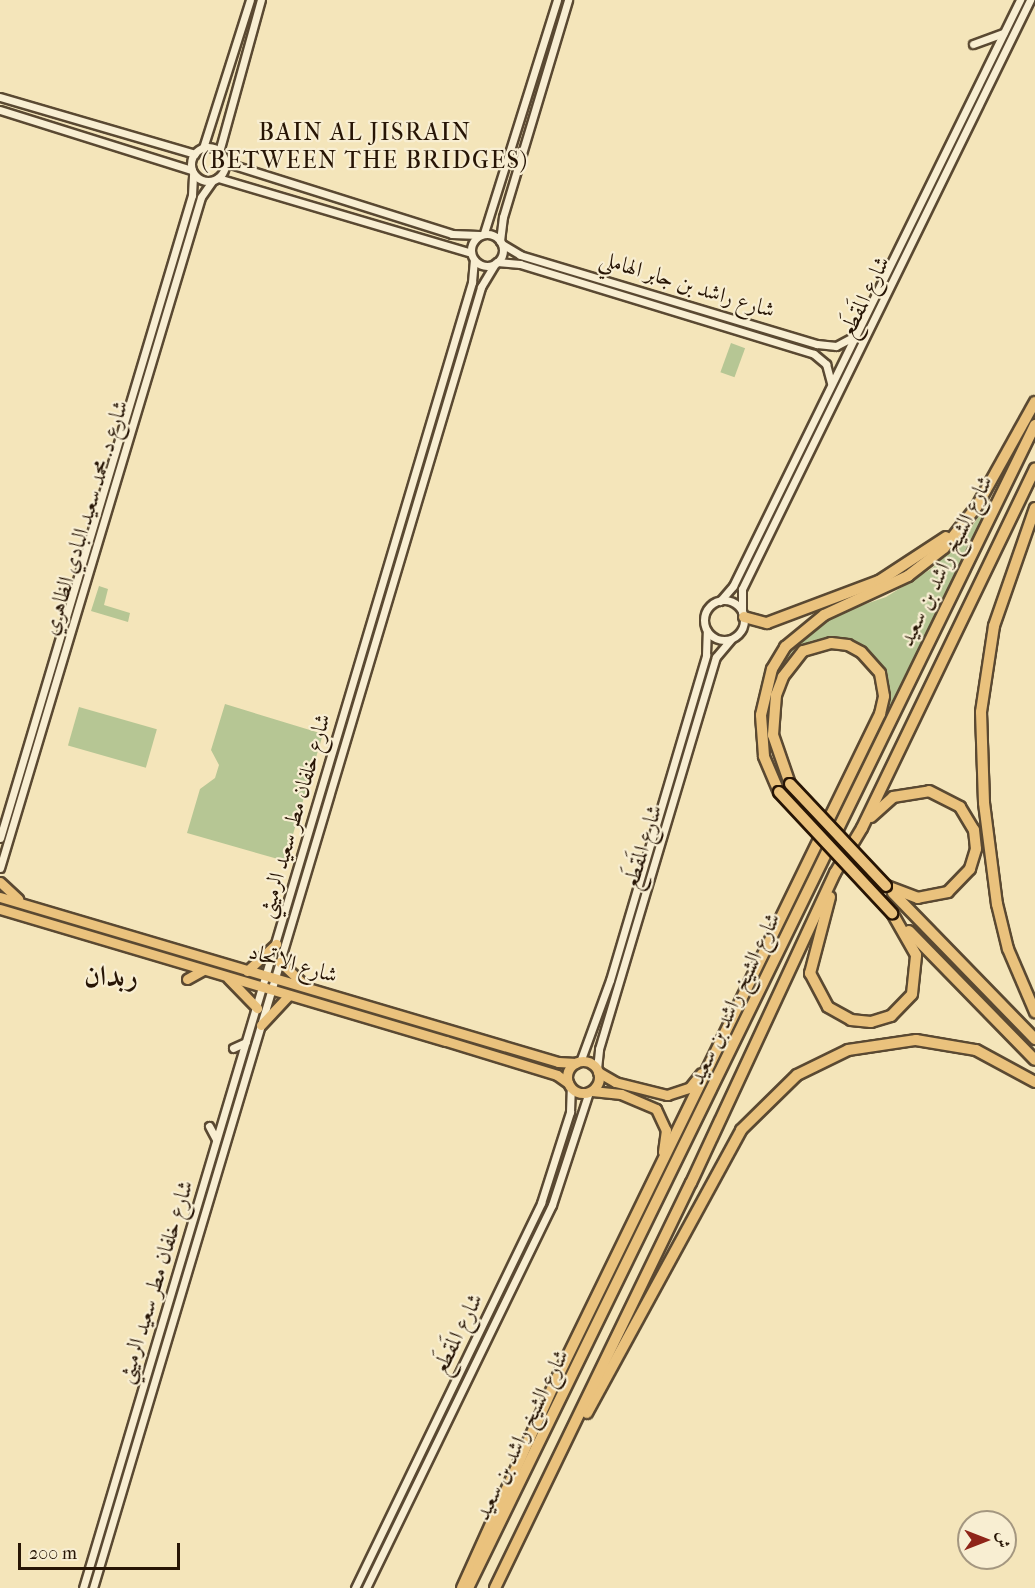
<!DOCTYPE html>
<meta charset="utf-8">
<style>
body{margin:0}
#map{position:relative;width:1035px;height:1588px;overflow:hidden;background:#f4e5ba;font-family:"IM FELL French Canon",Amiri,serif}
div>[style]{position:absolute}
[style*='--x']{left:calc(var(--x)*1px);top:calc(var(--y)*1px);width:calc(var(--w)*1px);rotate:calc(var(--a)*1deg)}
.green>*{inset:0;background:#b6c694;transform-origin:0 0}
.roads{filter:drop-shadow(2px 0 #5a4932) drop-shadow(-2px 0 #5a4932) drop-shadow(0 2px #5a4932) drop-shadow(0 -2px #5a4932)}
.minor>*{height:7px;margin:-3.5px;padding:0 3.5px;transform-origin:3.5px;border-radius:3.5px;background:#f8eed2}
.minor>.ring{margin:-3.5px;padding:0;box-sizing:content-box;background:none;border:7px solid #f8eed2;border-radius:50%}
.major>*{height:9px;margin:-4.5px;padding:0 4.5px;transform-origin:4.5px;border-radius:4.5px;background:#eac27d}
.major>.ring{margin:-4.5px;padding:0;box-sizing:content-box;background:none;border:9px solid #eac27d;border-radius:50%}
.highway>*{height:10px;margin:-5px;padding:0 5px;transform-origin:5px;border-radius:5px;background:#eac27d}
.bridges{filter:drop-shadow(2px 0 #271505) drop-shadow(-2px 0 #271505) drop-shadow(0 2px #271505) drop-shadow(0 -2px #271505)}
.highway-bridge>*{height:10px;margin:-5px;padding:0 5px;transform-origin:5px;border-radius:5px;background:#eac27d}
span{translate:-50% -50%;white-space:nowrap;text-align:center;line-height:1.15;-webkit-text-stroke:4.5px #f8eed2;paint-order:stroke}
.street-label{font-size:22px;color:#271505}
.neighbourhood-label{font-size:24px;color:#271505;letter-spacing:1.5px}
.district-label{font-size:28px;color:#271505;font-weight:700}
.north{position:absolute;left:957px;top:1510px;width:60px;height:60px;box-sizing:border-box;background:#f8eed2;border:2px solid #a49780;border-radius:50%;rotate:90deg;font-size:16px;font-weight:700;line-height:24px;text-align:center;color:#271505}
.north::after{content:'';display:block;margin:auto;width:21px;height:27px;background:#8f2418;clip-path:polygon(50% 0,100% 100%,50% 72%,0 100%)}
.scale{position:absolute;left:18px;top:1543px;width:162px;height:27px;box-sizing:border-box;border:3px solid #271505;border-top:0;padding-left:8px;font-size:18px;line-height:21px;white-space:nowrap;color:#271505;-webkit-text-stroke:4px #f8eed2;paint-order:stroke}
</style>
<div id="map">
<div class="green">
<i style="left:731px;top:343px;width:15px;height:31px;rotate:20deg"></i>
<i style="clip-path:polygon(994px 494px,888px 712px,889px 681px,883px 666px,864px 646px,850px 639px,834px 636px,810px 641px,782px 664px,811px 628px,831px 616px,886px 597px,931px 569px,964px 538px)"></i>
<i style="clip-path:polygon(99px 586px,108px 589px,104px 605px,130px 613px,128px 622px,91px 611px)"></i>
<i style="clip-path:polygon(225px 704px,323px 734px,285px 861px,187px 833px,200px 789px,215px 778px,219px 765px,211px 750px)"></i>
<i style="left:79px;top:707px;width:81px;height:40px;rotate:16deg"></i>
</div>
<div class="roads">
<div class="minor">
<i style="--x:973;--y:44;--w:32;--a:-20"></i>
<i style="--x:0;--y:97;--w:203;--a:16.3"></i>
<i style="--x:0;--y:110;--w:201;--a:17.4"></i>
<i class="ring" style="left:191px;top:147px;width:27px;height:27px"></i>
<i style="--x:203;--y:148;--w:155;--a:-72.4"></i>
<i style="--x:219;--y:152;--w:158;--a:-74.6"></i>
<i style="--x:224;--y:162;--w:239;--a:17.5"></i>
<i style="--x:452;--y:234;--w:27;--a:2"></i>
<i style="--x:218;--y:178;--w:264;--a:16.5"></i>
<i style="--x:484;--y:233;--w:244;--a:-72.6"></i>
<i class="ring" style="left:471px;top:234px;width:25px;height:25px"></i>
<i style="--x:500;--y:241;--w:24;--a:-83"></i>
<i style="--x:503;--y:217;--w:227;--a:-73.3"></i>
<i style="--x:502;--y:244;--w:21;--a:31"></i>
<i style="--x:520;--y:255;--w:310;--a:16.7"></i>
<i style="--x:817;--y:344;--w:19;--a:6"></i>
<i style="--x:836;--y:346;--w:19;--a:-28"></i>
<i style="--x:497;--y:262;--w:23;--a:5"></i>
<i style="--x:520;--y:264;--w:307;--a:17"></i>
<i style="--x:814;--y:354;--w:16;--a:40"></i>
<i style="--x:826;--y:364;--w:20;--a:75"></i>
<i class="ring" style="left:704px;top:600px;width:33px;height:33px"></i>
<i style="--x:720;--y:601;--w:20;--a:-49"></i>
<i style="--x:733;--y:586;--w:653;--a:-63.91"></i>
<i style="--x:742;--y:612;--w:23;--a:-90"></i>
<i style="--x:742;--y:589;--w:656;--a:-63.94"></i>
<i style="--x:0;--y:838;--w:671;--a:-73.37"></i>
<i style="--x:192;--y:195;--w:22;--a:-87"></i>
<i style="--x:0;--y:868;--w:700;--a:-73.32"></i>
<i style="--x:201;--y:197;--w:19;--a:-55"></i>
<i style="--x:233;--y:1048;--w:14;--a:-25"></i>
<i style="--x:580;--y:1062;--w:87;--a:-69.9"></i>
<i style="--x:610;--y:980;--w:339;--a:-73.5"></i>
<i style="--x:706;--y:655;--w:24;--a:-88"></i>
<i style="--x:597;--y:1069;--w:20;--a:-84"></i>
<i style="--x:599;--y:1049;--w:409;--a:-73.4"></i>
<i style="--x:716;--y:657;--w:23;--a:-50"></i>
<i style="--x:209;--y:1126;--w:15;--a:62"></i>
<i style="--x:83;--y:1588;--w:1363;--a:-73.41"></i>
<i style="--x:472;--y:282;--w:22;--a:-85"></i>
<i style="--x:93;--y:1588;--w:1358;--a:-73.39"></i>
<i style="--x:481;--y:287;--w:27;--a:-59"></i>
<i style="--x:355;--y:1588;--w:428;--a:-64.2"></i>
<i style="--x:541;--y:1203;--w:96;--a:-72.3"></i>
<i style="--x:570;--y:1112;--w:24;--a:-88"></i>
<i style="--x:366;--y:1588;--w:426;--a:-64.1"></i>
<i style="--x:552;--y:1205;--w:119;--a:-71.9"></i>
</div>
<div class="major">
<i style="--x:0;--y:882;--w:25;--a:43"></i>
<i style="--x:0;--y:897;--w:582;--a:16.47"></i>
<i style="--x:558;--y:1062;--w:18;--a:3"></i>
<i style="--x:0;--y:909;--w:465;--a:16.5"></i>
<i style="--x:446;--y:1041;--w:116;--a:17"></i>
<i style="--x:557;--y:1075;--w:14;--a:36"></i>
<i style="--x:280;--y:962;--w:34;--a:43"></i>
<i style="--x:247;--y:971;--w:40;--a:-43"></i>
<i style="--x:228;--y:978;--w:42;--a:46"></i>
<i style="--x:187;--y:979;--w:18;--a:-29"></i>
<i style="--x:261;--y:1025;--w:41;--a:-47"></i>
<i class="ring" style="left:567px;top:1061px;width:23px;height:23px"></i>
<i style="--x:598;--y:1072;--w:20;--a:30"></i>
<i style="--x:615;--y:1082;--w:54;--a:14"></i>
<i style="--x:667;--y:1095;--w:23;--a:-18"></i>
<i style="--x:689;--y:1088;--w:19;--a:-51"></i>
<i style="--x:592;--y:1091;--w:29;--a:6"></i>
<i style="--x:621;--y:1094;--w:38;--a:23"></i>
<i style="--x:656;--y:1109;--w:23;--a:65"></i>
<i style="--x:666;--y:1130;--w:22;--a:98"></i>
</div>
<div class="highway">
<i style="--x:1035;--y:508;--w:125;--a:109.2"></i>
<i style="--x:994;--y:626;--w:87;--a:98.6"></i>
<i style="--x:981;--y:712;--w:91;--a:88.1"></i>
<i style="--x:984;--y:803;--w:102;--a:82.7"></i>
<i style="--x:997;--y:904;--w:46;--a:76.3"></i>
<i style="--x:1008;--y:949;--w:69;--a:66.8"></i>
<i style="--x:744;--y:617;--w:24;--a:15"></i>
<i style="--x:767;--y:623;--w:120;--a:-20.6"></i>
<i style="--x:879;--y:581;--w:80;--a:-33.3"></i>
<i style="--x:779;--y:792;--w:39;--a:-113"></i>
<i style="--x:764;--y:756;--w:41;--a:-94.2"></i>
<i style="--x:761;--y:715;--w:47;--a:-76.6"></i>
<i style="--x:772;--y:669;--w:26;--a:-59"></i>
<i style="--x:785;--y:647;--w:50;--a:-39.4"></i>
<i style="--x:824;--y:615;--w:93;--a:-24.9"></i>
<i style="--x:908;--y:576;--w:46;--a:-37.9"></i>
<i style="--x:944;--y:548;--w:53;--a:-51.8"></i>
<i style="--x:977;--y:506;--w:119;--a:-60.9"></i>
<i style="--x:871;--y:817;--w:30;--a:-42"></i>
<i style="--x:893;--y:797;--w:36;--a:-9"></i>
<i style="--x:929;--y:791;--w:35;--a:27"></i>
<i style="--x:960;--y:807;--w:27;--a:59"></i>
<i style="--x:974;--y:830;--w:19;--a:84"></i>
<i style="--x:976;--y:849;--w:21;--a:107"></i>
<i style="--x:970;--y:869;--w:32;--a:134"></i>
<i style="--x:948;--y:892;--w:31;--a:169"></i>
<i style="--x:918;--y:898;--w:34;--a:-159"></i>
<i style="--x:893;--y:893;--w:204;--a:45.8"></i>
<i style="--x:830;--y:897;--w:79;--a:104.7"></i>
<i style="--x:810;--y:973;--w:38;--a:62"></i>
<i style="--x:828;--y:1007;--w:26;--a:29"></i>
<i style="--x:851;--y:1020;--w:20;--a:6"></i>
<i style="--x:871;--y:1022;--w:21;--a:-17"></i>
<i style="--x:891;--y:1016;--w:30;--a:-46"></i>
<i style="--x:912;--y:994;--w:39;--a:-84"></i>
<i style="--x:916;--y:955;--w:48;--a:-119.7"></i>
<i style="--x:909;--y:931;--w:180;--a:45.7"></i>
<i style="--x:587;--y:1413;--w:322;--a:-61.4"></i>
<i style="--x:741;--y:1130;--w:78;--a:-44.5"></i>
<i style="--x:797;--y:1075;--w:57;--a:-26.1"></i>
<i style="--x:848;--y:1050;--w:69;--a:-8.4"></i>
<i style="--x:916;--y:1040;--w:61;--a:9.5"></i>
<i style="--x:976;--y:1050;--w:67;--a:28.5"></i>
<i style="--x:462;--y:1588;--w:228;--a:-65.7"></i>
<i style="--x:556;--y:1380;--w:741;--a:-64.06"></i>
<i style="--x:880;--y:714;--w:18;--a:-77"></i>
<i style="--x:884;--y:696;--w:23;--a:-100"></i>
<i style="--x:880;--y:673;--w:28;--a:-132"></i>
<i style="--x:861;--y:652;--w:15;--a:-152"></i>
<i style="--x:848;--y:645;--w:17;--a:-173"></i>
<i style="--x:831;--y:643;--w:29;--a:164"></i>
<i style="--x:803;--y:651;--w:33;--a:128"></i>
<i style="--x:783;--y:677;--w:19;--a:111"></i>
<i style="--x:776;--y:695;--w:40;--a:94.3"></i>
<i style="--x:773;--y:735;--w:52;--a:70.9"></i>
<i style="--x:468;--y:1588;--w:1294;--a:-64.01"></i>
<i style="--x:495;--y:1588;--w:450;--a:-64.2"></i>
<i style="--x:691;--y:1183;--w:342;--a:-65.1"></i>
<i style="--x:835;--y:873;--w:52;--a:-59"></i>
<i style="--x:862;--y:828;--w:399;--a:-64.3"></i>
</div>
</div>
<div class="bridges">
<div class="highway-bridge">
<i style="--x:790;--y:784;--w:140;--a:46.7"></i>
<i style="--x:779;--y:792;--w:166;--a:47"></i>
</div>
</div>
<div class="street-label">
<span style="left:687px;top:285px;rotate:17deg">شارع راشد بن جابر الهاملي</span>
<span style="left:865px;top:297px;rotate:-64deg">شارع المَقطَع</span>
<span style="left:86px;top:518px;rotate:-73deg">شارع د. محمد سعيد البادي الظاهري</span>
<span style="left:946px;top:561px;rotate:-64deg">شارع الشيخ راشد بن سعيد</span>
<span style="left:295px;top:816px;rotate:-74deg">شارع خلفان مطر سعيد الرميثي</span>
<span style="left:643px;top:847px;rotate:-73deg">شارع المَقطَع</span>
<span style="left:293px;top:964px;rotate:16deg">شارع الاتحاد</span>
<span style="left:735px;top:999px;rotate:-65deg">شارع الشيخ راشد بن سعيد</span>
<span style="left:156px;top:1282px;rotate:-73deg">شارع خلفان مطر سعيد الرميثي</span>
<span style="left:458px;top:1334px;rotate:-64deg">شارع المَقطَع</span>
<span style="left:522px;top:1435px;rotate:-64deg">شارع الشيخ راشد بن سعيد</span>
</div>
<div class="neighbourhood-label">
<span style="left:365px;top:147px">BAIN AL JISRAIN<br>(BETWEEN THE BRIDGES)</span>
</div>
<div class="district-label">
<span style="left:111px;top:976px">ربدان</span>
</div>
<div class="north">ش</div>
<div class="scale">200 m</div>
</div>
